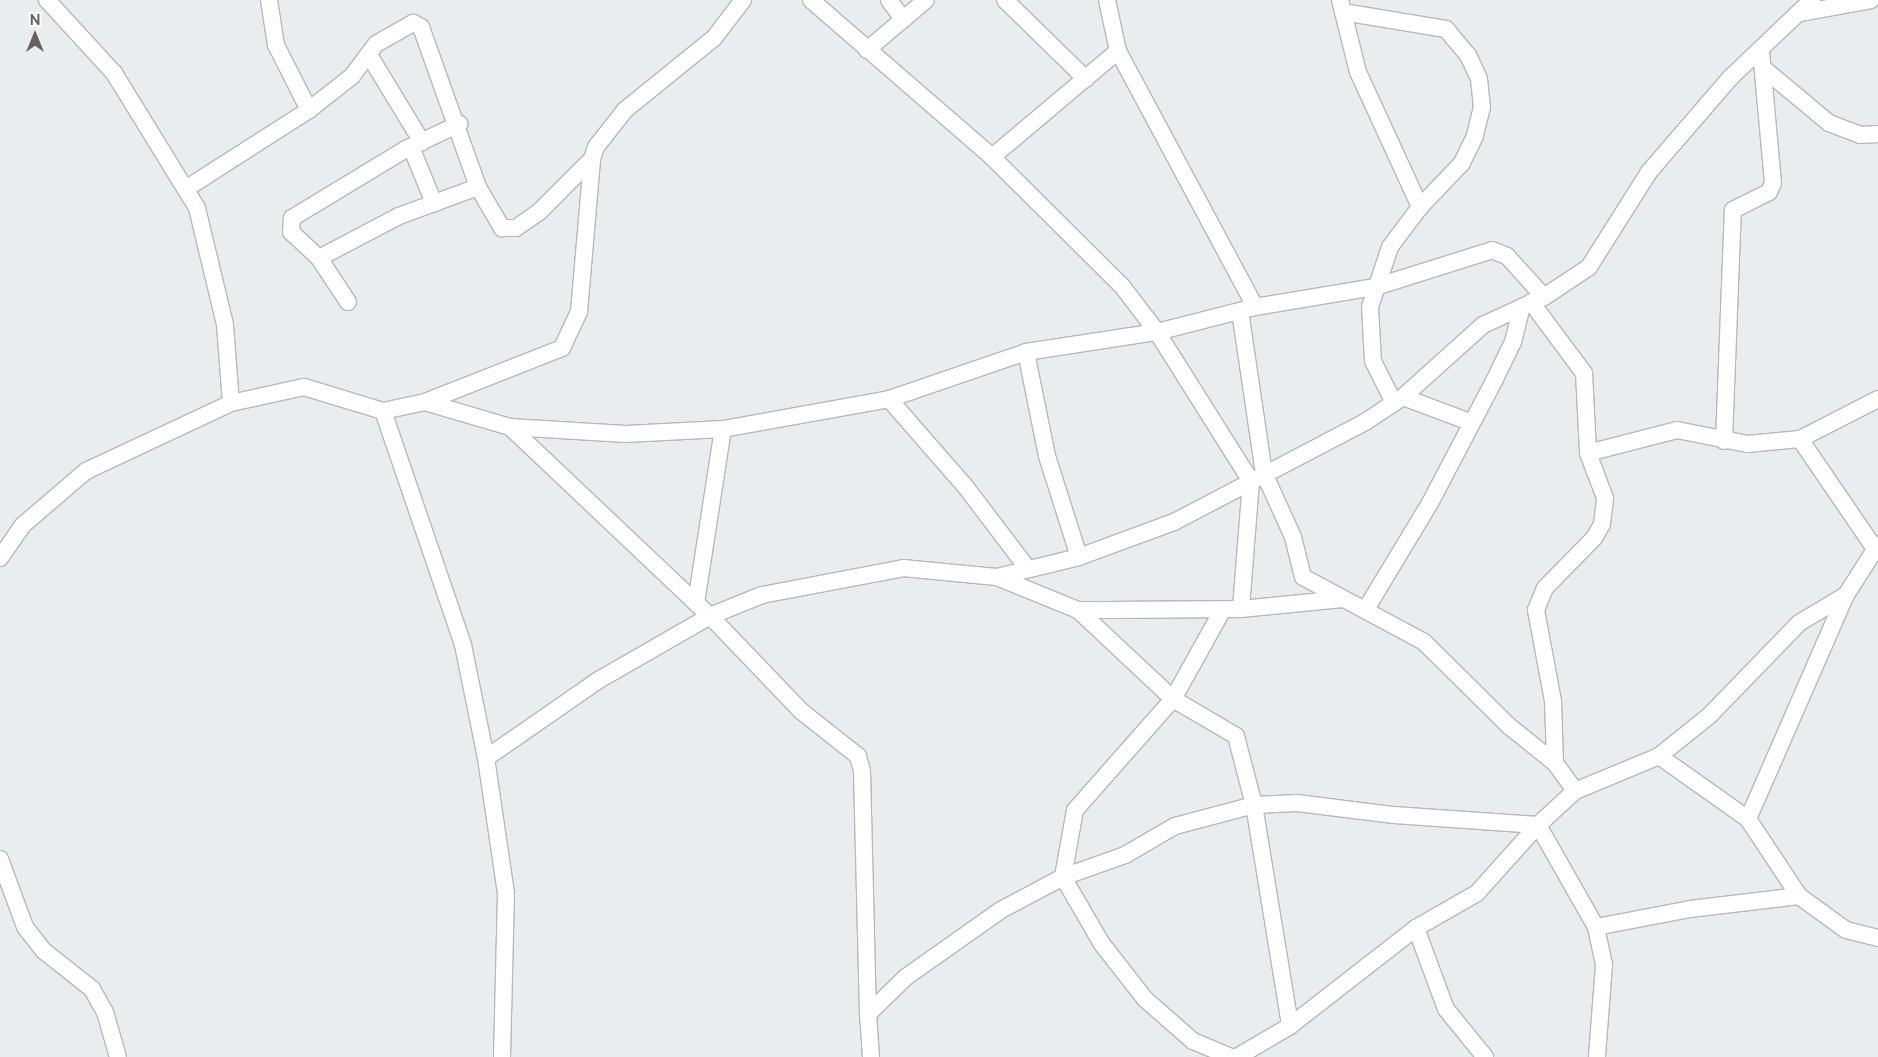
<!DOCTYPE html>
<style>
body{margin:0}
#map{position:relative;width:1878px;height:1057px;overflow:hidden;background:#e8eef0;font-family:Raleway,sans-serif}
div>[style]{position:absolute}
[style*='--x']{left:calc(var(--x)*1px);top:calc(var(--y)*1px);width:calc(var(--w)*1px);rotate:calc(var(--a)*1deg)}
.roads{filter:drop-shadow(1px 0 #bcb6b5) drop-shadow(-1px 0 #bcb6b5) drop-shadow(0 1px #bcb6b5) drop-shadow(0 -1px #bcb6b5)}
.minor>*{height:16px;margin:-8px;padding:0 8px;transform-origin:8px;border-radius:8px;background:#fff}
span{translate:-50% -50%;white-space:nowrap;text-align:center;line-height:1.15;-webkit-text-stroke:4px #fff;paint-order:stroke}
.north{position:absolute;left:10px;top:10px;width:50px;height:50px;-webkit-text-stroke:4px #fff;paint-order:stroke;rotate:0deg;font-size:14px;font-weight:700;line-height:20px;text-align:center;color:#67605f}
.north::after{content:'';display:block;margin:auto;width:18px;height:22px;background:#67605f;clip-path:polygon(50% 0,100% 100%,50% 72%,0 100%)}
</style>
<div id="map">
<div class="roads">
<div class="minor">
<i style="--x:47;--y:0;--w:99;--a:47.5"></i>
<i style="--x:114;--y:73;--w:158;--a:58.4"></i>
<i style="--x:197;--y:208;--w:120;--a:76.5"></i>
<i style="--x:225;--y:325;--w:78;--a:85.6"></i>
<i style="--x:269;--y:0;--w:46;--a:81.2"></i>
<i style="--x:276;--y:45;--w:73;--a:63.1"></i>
<i style="--x:811;--y:0;--w:240;--a:40.9"></i>
<i style="--x:992;--y:157;--w:183;--a:44.8"></i>
<i style="--x:1122;--y:286;--w:58;--a:52.7"></i>
<i style="--x:1157;--y:332;--w:176;--a:57.8"></i>
<i style="--x:1251;--y:481;--w:128;--a:94.5"></i>
<i style="--x:1241;--y:609;--w:163;--a:179.6"></i>
<i style="--x:889;--y:0;--w:24;--a:54"></i>
<i style="--x:1005;--y:0;--w:113;--a:44.3"></i>
<i style="--x:1107;--y:0;--w:52;--a:77.8"></i>
<i style="--x:1118;--y:51;--w:290;--a:61.8"></i>
<i style="--x:1340;--y:0;--w:74;--a:76"></i>
<i style="--x:1358;--y:72;--w:149;--a:65.3"></i>
<i style="--x:1420;--y:207;--w:50;--a:126.9"></i>
<i style="--x:1390;--y:247;--w:63;--a:108.4"></i>
<i style="--x:1370;--y:307;--w:54;--a:86.8"></i>
<i style="--x:1373;--y:361;--w:47;--a:63.4"></i>
<i style="--x:1343;--y:12;--w:104;--a:9.4"></i>
<i style="--x:1446;--y:29;--w:34;--a:50"></i>
<i style="--x:1468;--y:55;--w:26;--a:65"></i>
<i style="--x:1479;--y:79;--w:28;--a:84"></i>
<i style="--x:1482;--y:107;--w:30;--a:104"></i>
<i style="--x:1475;--y:136;--w:30;--a:116"></i>
<i style="--x:1462;--y:163;--w:61;--a:133.7"></i>
<i style="--x:1801;--y:13;--w:71;--a:-10.5"></i>
<i style="--x:867;--y:50;--w:77;--a:-40.3"></i>
<i style="--x:369;--y:55;--w:102;--a:58.7"></i>
<i style="--x:1763;--y:68;--w:86;--a:39.8"></i>
<i style="--x:1829;--y:123;--w:33;--a:21"></i>
<i style="--x:1860;--y:135;--w:18;--a:-3"></i>
<i style="--x:411;--y:147;--w:61;--a:67.7"></i>
<i style="--x:992;--y:157;--w:165;--a:-40.1"></i>
<i style="--x:187;--y:188;--w:145;--a:-32.6"></i>
<i style="--x:309;--y:110;--w:55;--a:-38.3"></i>
<i style="--x:352;--y:76;--w:40;--a:-53"></i>
<i style="--x:376;--y:44;--w:43;--a:-29.6"></i>
<i style="--x:413;--y:23;--w:9;--a:27"></i>
<i style="--x:421;--y:27;--w:170;--a:70.4"></i>
<i style="--x:478;--y:187;--w:48;--a:59.7"></i>
<i style="--x:502;--y:228;--w:14;--a:0"></i>
<i style="--x:516;--y:228;--w:29;--a:-35"></i>
<i style="--x:540;--y:211;--w:74;--a:-45"></i>
<i style="--x:319;--y:258;--w:90;--a:-27.7"></i>
<i style="--x:399;--y:216;--w:84;--a:-20.2"></i>
<i style="--x:348;--y:302;--w:53;--a:-123.4"></i>
<i style="--x:319;--y:258;--w:38;--a:-137"></i>
<i style="--x:291;--y:232;--w:14;--a:-86"></i>
<i style="--x:292;--y:218;--w:133;--a:-31.2"></i>
<i style="--x:406;--y:149;--w:59;--a:-25.3"></i>
<i style="--x:1531;--y:302;--w:89;--a:53.3"></i>
<i style="--x:1584;--y:373;--w:80;--a:87.1"></i>
<i style="--x:1240;--y:311;--w:164;--a:81.6"></i>
<i style="--x:1264;--y:473;--w:70;--a:65.6"></i>
<i style="--x:1293;--y:537;--w:41;--a:76"></i>
<i style="--x:1303;--y:577;--w:137;--a:28.2"></i>
<i style="--x:1424;--y:642;--w:120;--a:44.7"></i>
<i style="--x:1509;--y:726;--w:59;--a:38.8"></i>
<i style="--x:1555;--y:763;--w:34;--a:54"></i>
<i style="--x:1026;--y:352;--w:106;--a:78.6"></i>
<i style="--x:1047;--y:456;--w:106;--a:72.4"></i>
<i style="--x:1403;--y:397;--w:72;--a:20.5"></i>
<i style="--x:889;--y:399;--w:116;--a:48.9"></i>
<i style="--x:965;--y:486;--w:104;--a:52.8"></i>
<i style="--x:425;--y:402;--w:89;--a:16.4"></i>
<i style="--x:510;--y:427;--w:116;--a:3.5"></i>
<i style="--x:626;--y:434;--w:97;--a:-3"></i>
<i style="--x:723;--y:429;--w:169;--a:-10.2"></i>
<i style="--x:889;--y:399;--w:145;--a:-18.9"></i>
<i style="--x:1026;--y:352;--w:133;--a:-8.7"></i>
<i style="--x:1157;--y:332;--w:101;--a:-14.3"></i>
<i style="--x:1255;--y:307;--w:122;--a:-9.5"></i>
<i style="--x:1375;--y:287;--w:123;--a:-17.5"></i>
<i style="--x:1492;--y:250;--w:16;--a:22"></i>
<i style="--x:1507;--y:256;--w:55;--a:47.9"></i>
<i style="--x:383;--y:411;--w:247;--a:71.1"></i>
<i style="--x:463;--y:645;--w:115;--a:78.5"></i>
<i style="--x:486;--y:758;--w:136;--a:81.6"></i>
<i style="--x:506;--y:893;--w:164;--a:91.4"></i>
<i style="--x:510;--y:427;--w:275;--a:43.4"></i>
<i style="--x:710;--y:616;--w:132;--a:46.2"></i>
<i style="--x:801;--y:711;--w:73;--a:38.3"></i>
<i style="--x:858;--y:756;--w:16;--a:75"></i>
<i style="--x:862;--y:771;--w:243;--a:88.6"></i>
<i style="--x:1800;--y:439;--w:133;--a:55.7"></i>
<i style="--x:1724;--y:441;--w:231;--a:-87.8"></i>
<i style="--x:1733;--y:210;--w:40;--a:-26.6"></i>
<i style="--x:1769;--y:192;--w:10;--a:-66"></i>
<i style="--x:1773;--y:183;--w:133;--a:-95.2"></i>
<i style="--x:0;--y:558;--w:40;--a:-55.1"></i>
<i style="--x:23;--y:525;--w:83;--a:-40.6"></i>
<i style="--x:86;--y:471;--w:160;--a:-25.1"></i>
<i style="--x:231;--y:403;--w:75;--a:-12.4"></i>
<i style="--x:304;--y:387;--w:83;--a:16.9"></i>
<i style="--x:383;--y:411;--w:43;--a:-12.1"></i>
<i style="--x:425;--y:402;--w:147;--a:-21.5"></i>
<i style="--x:562;--y:348;--w:40;--a:-65"></i>
<i style="--x:579;--y:312;--w:154;--a:-85.1"></i>
<i style="--x:592;--y:159;--w:13;--a:-72"></i>
<i style="--x:596;--y:147;--w:47;--a:-51.9"></i>
<i style="--x:625;--y:110;--w:114;--a:-39"></i>
<i style="--x:714;--y:38;--w:48;--a:-52.7"></i>
<i style="--x:997;--y:577;--w:87;--a:22.2"></i>
<i style="--x:1078;--y:610;--w:130;--a:43.1"></i>
<i style="--x:1173;--y:699;--w:73;--a:30.4"></i>
<i style="--x:1236;--y:736;--w:71;--a:75.4"></i>
<i style="--x:1254;--y:805;--w:224;--a:80.7"></i>
<i style="--x:696;--y:603;--w:176;--a:-81.2"></i>
<i style="--x:1241;--y:609;--w:102;--a:-5.6"></i>
<i style="--x:1366;--y:609;--w:124;--a:-58.9"></i>
<i style="--x:1430;--y:503;--w:140;--a:-62.3"></i>
<i style="--x:1495;--y:379;--w:41;--a:-64.1"></i>
<i style="--x:1513;--y:342;--w:36;--a:-76"></i>
<i style="--x:1222;--y:611;--w:101;--a:119.1"></i>
<i style="--x:1173;--y:699;--w:148;--a:131.4"></i>
<i style="--x:1075;--y:810;--w:68;--a:100.2"></i>
<i style="--x:1063;--y:877;--w:78;--a:59.8"></i>
<i style="--x:1102;--y:944;--w:70;--a:52"></i>
<i style="--x:1145;--y:999;--w:64;--a:41.2"></i>
<i style="--x:1193;--y:1041;--w:41;--a:22.8"></i>
<i style="--x:1659;--y:756;--w:109;--a:35.3"></i>
<i style="--x:1748;--y:819;--w:92;--a:56.5"></i>
<i style="--x:1799;--y:896;--w:58;--a:35.9"></i>
<i style="--x:1846;--y:930;--w:33;--a:14"></i>
<i style="--x:486;--y:758;--w:135;--a:-34.7"></i>
<i style="--x:597;--y:681;--w:130;--a:-29.9"></i>
<i style="--x:710;--y:616;--w:56;--a:-22"></i>
<i style="--x:762;--y:595;--w:144;--a:-10.8"></i>
<i style="--x:903;--y:568;--w:94;--a:5.5"></i>
<i style="--x:997;--y:577;--w:84;--a:-13.7"></i>
<i style="--x:1079;--y:557;--w:101;--a:-20.2"></i>
<i style="--x:1174;--y:522;--w:216;--a:-27.6"></i>
<i style="--x:1365;--y:422;--w:45;--a:-33.3"></i>
<i style="--x:1403;--y:397;--w:108;--a:-42"></i>
<i style="--x:1483;--y:325;--w:67;--a:-24.7"></i>
<i style="--x:1544;--y:297;--w:54;--a:-33.7"></i>
<i style="--x:1589;--y:267;--w:112;--a:-57.7"></i>
<i style="--x:1649;--y:172;--w:124;--a:-49.2"></i>
<i style="--x:1730;--y:78;--w:113;--a:-43.6"></i>
<i style="--x:1555;--y:763;--w:62;--a:-91.8"></i>
<i style="--x:1553;--y:701;--w:93;--a:-100.6"></i>
<i style="--x:1536;--y:610;--w:24;--a:-68"></i>
<i style="--x:1545;--y:588;--w:70;--a:-45.6"></i>
<i style="--x:1594;--y:538;--w:16;--a:-60"></i>
<i style="--x:1602;--y:524;--w:26;--a:-83"></i>
<i style="--x:1605;--y:498;--w:48;--a:-110.7"></i>
<i style="--x:1588;--y:453;--w:92;--a:-14.5"></i>
<i style="--x:1677;--y:430;--w:71;--a:11.3"></i>
<i style="--x:1747;--y:444;--w:53;--a:-5.4"></i>
<i style="--x:1800;--y:439;--w:88;--a:-27.1"></i>
<i style="--x:1748;--y:819;--w:244;--a:-66.4"></i>
<i style="--x:0;--y:859;--w:72;--a:69.8"></i>
<i style="--x:25;--y:927;--w:31;--a:52"></i>
<i style="--x:44;--y:951;--w:61;--a:38.4"></i>
<i style="--x:92;--y:989;--w:26;--a:61"></i>
<i style="--x:105;--y:1012;--w:47;--a:73.9"></i>
<i style="--x:1596;--y:927;--w:96;--a:-10.8"></i>
<i style="--x:1690;--y:909;--w:110;--a:-6.8"></i>
<i style="--x:1416;--y:928;--w:86;--a:69.7"></i>
<i style="--x:1446;--y:1009;--w:62;--a:50.9"></i>
<i style="--x:871;--y:1057;--w:43;--a:-94"></i>
<i style="--x:868;--y:1014;--w:53;--a:-44.2"></i>
<i style="--x:906;--y:977;--w:116;--a:-35.2"></i>
<i style="--x:1001;--y:910;--w:70;--a:-28"></i>
<i style="--x:1063;--y:877;--w:66;--a:-19.5"></i>
<i style="--x:1125;--y:855;--w:58;--a:-30.1"></i>
<i style="--x:1175;--y:826;--w:82;--a:-14.9"></i>
<i style="--x:1254;--y:805;--w:43;--a:-2.7"></i>
<i style="--x:1297;--y:803;--w:98;--a:7.1"></i>
<i style="--x:1394;--y:815;--w:144;--a:4"></i>
<i style="--x:1538;--y:825;--w:50;--a:-42.6"></i>
<i style="--x:1575;--y:791;--w:91;--a:-22.6"></i>
<i style="--x:1659;--y:756;--w:64;--a:-38.7"></i>
<i style="--x:1709;--y:716;--w:129;--a:-45.9"></i>
<i style="--x:1799;--y:623;--w:55;--a:-30.8"></i>
<i style="--x:1846;--y:595;--w:59;--a:-57.4"></i>
<i style="--x:1237;--y:1057;--w:61;--a:-30.3"></i>
<i style="--x:1290;--y:1026;--w:160;--a:-37.9"></i>
<i style="--x:1416;--y:928;--w:70;--a:-29.8"></i>
<i style="--x:1477;--y:893;--w:91;--a:-48.1"></i>
<i style="--x:1538;--y:825;--w:117;--a:60.4"></i>
<i style="--x:1596;--y:927;--w:39;--a:78"></i>
<i style="--x:1604;--y:965;--w:92;--a:94.4"></i>
</div>
</div>
<div class="north">N</div>
</div>
